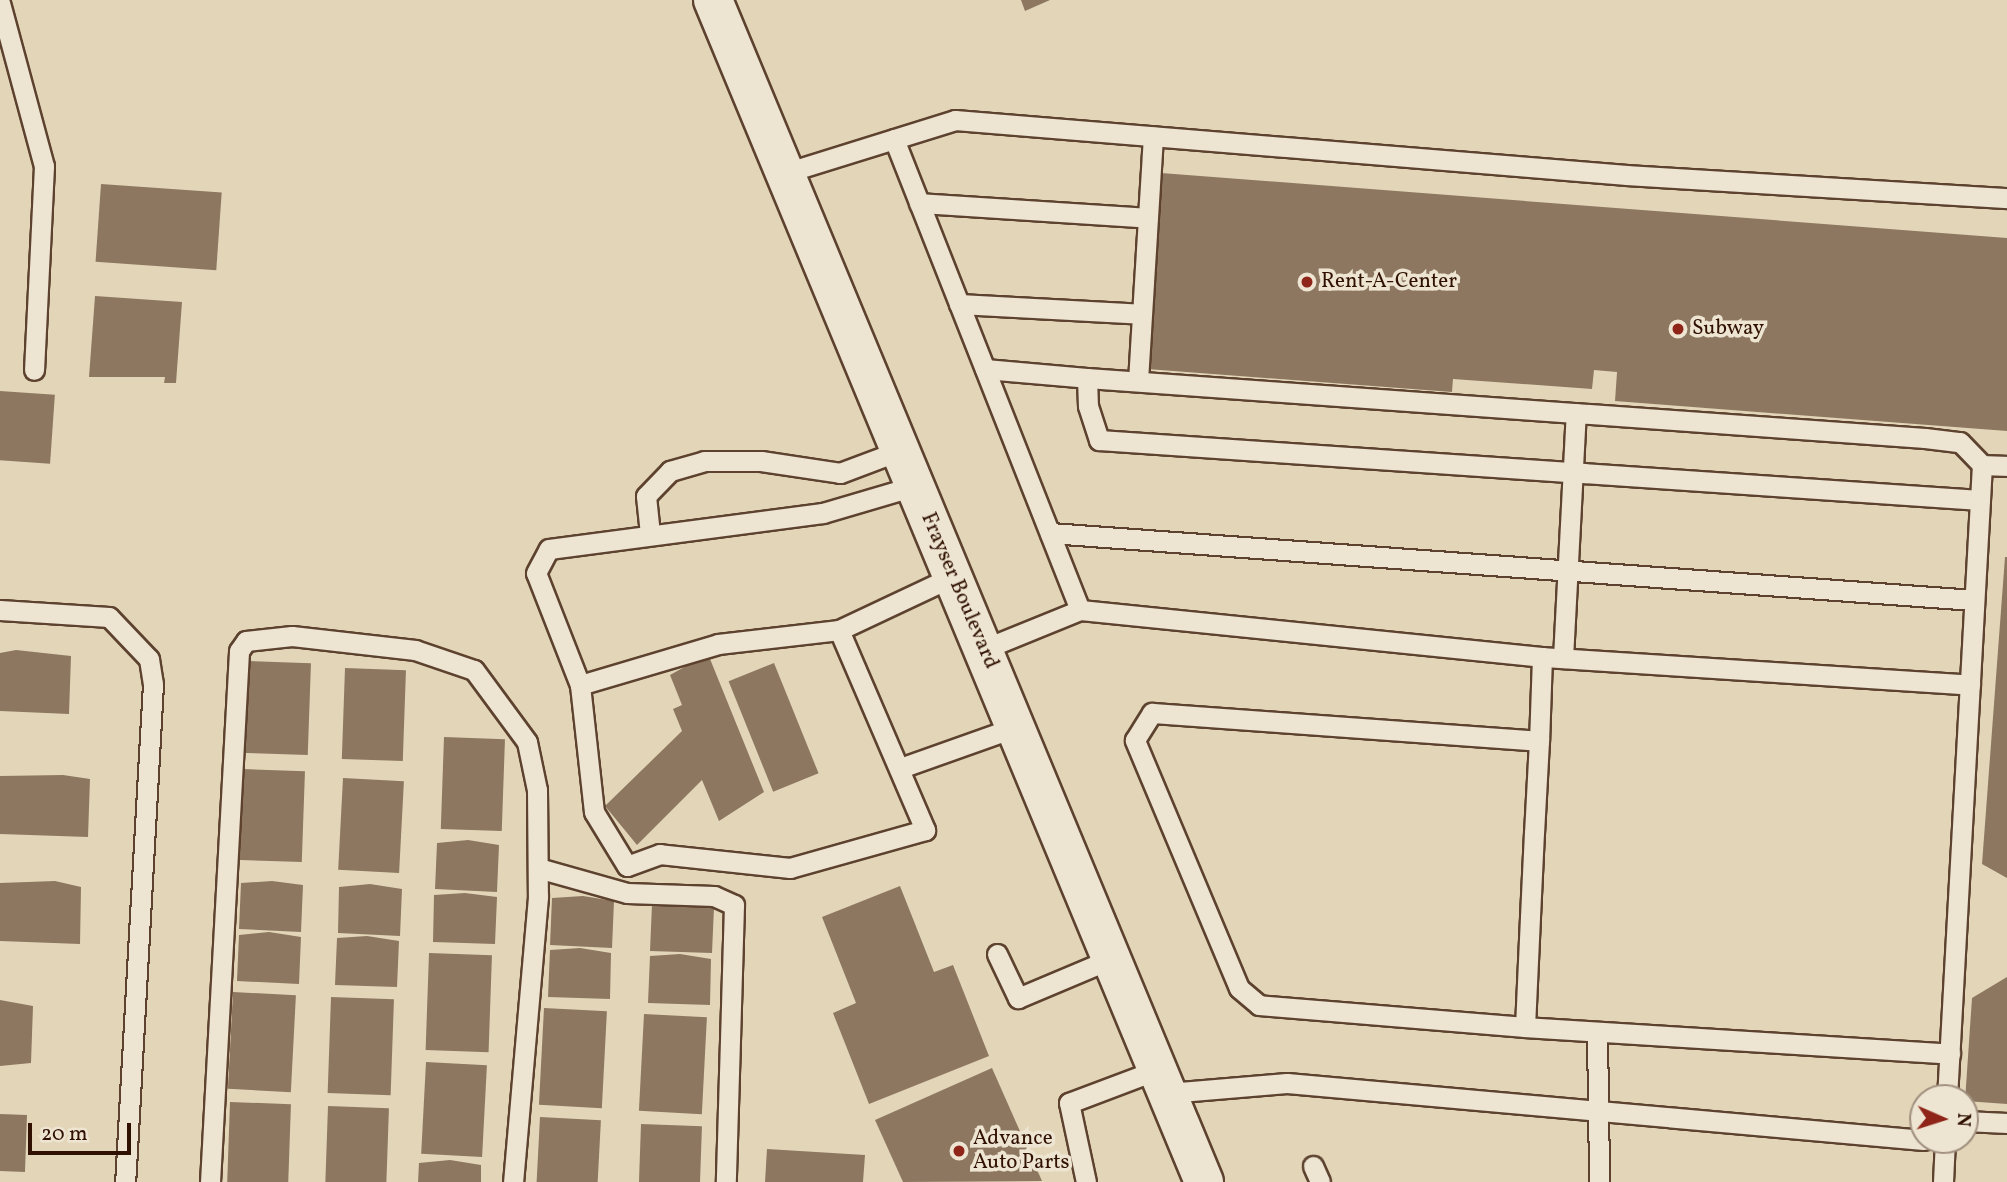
<!DOCTYPE html>
<style>
body{margin:0}
#map{position:relative;width:2007px;height:1182px;overflow:hidden;background:#e3d6b8;font-family:Vollkorn,serif}
div>[style]{position:absolute}
[style*='--x']{left:calc(var(--x)*1px);top:calc(var(--y)*1px);width:calc(var(--w)*1px);rotate:calc(var(--a)*1deg)}
.building>*{inset:0;background:#8d7760;transform-origin:0 0}
.roads{filter:drop-shadow(2px 0 #5d422f) drop-shadow(-2px 0 #5d422f) drop-shadow(0 2px #5d422f) drop-shadow(0 -2px #5d422f)}
.lane>*{height:19px;margin:-9.5px;padding:0 9.5px;transform-origin:9.5px;border-radius:9.5px;background:#ede4d1}
.secondary>*{height:38px;margin:-19px;padding:0 19px;transform-origin:19px;border-radius:19px;background:#ede4d1}
.dots>*{width:19px;height:19px;translate:-50% -50%;box-sizing:border-box;border:4px solid #ede4d1;border-radius:50%}
span{translate:-50% -50%;white-space:nowrap;text-align:center;line-height:1.15;-webkit-text-stroke:7px #ede4d1;paint-order:stroke}
.poi-label{font-size:21px;color:#301001}
.left{translate:0 -50%;text-align:left}
.street-label{font-size:21px;color:#301001}
.north{position:absolute;left:1909px;top:1084px;width:70px;height:70px;box-sizing:border-box;background:#ede4d1;border:2px solid #a18f7e;border-radius:50%;rotate:93deg;font-size:19px;font-weight:700;line-height:28px;text-align:center;color:#301001}
.north::after{content:'';display:block;margin:auto;width:24px;height:32px;background:#8f2418;clip-path:polygon(50% 0,100% 100%,50% 72%,0 100%)}
.scale{position:absolute;left:28px;top:1123px;width:103px;height:32px;box-sizing:border-box;border:4px solid #301001;border-top:0;padding-left:9px;font-size:21px;line-height:24px;white-space:nowrap;color:#301001;-webkit-text-stroke:5px #ede4d1;paint-order:stroke}
</style>
<div id="map">
<div class="building">
<i style="clip-path:polygon(1021px 0,1050px 0,1025px 11px)"></i>
<i style="clip-path:polygon(1161px 173px,2007px 238px,2007px 431px,1615px 401px,1617px 372px,1594px 370px,1592px 389px,1453px 379px,1452px 392px,1147px 369px)"></i>
<i style="left:101px;top:184px;width:121px;height:78px;rotate:4deg"></i>
<i style="clip-path:polygon(95px 296px,182px 302px,176px 383px,164px 383px,165px 377px,89px 377px)"></i>
<i style="left:0;top:391px;width:55px;height:69px;rotate:4deg"></i>
<i style="clip-path:polygon(2005px 557px,2007px 557px,2007px 878px,1982px 864px)"></i>
<i style="clip-path:polygon(16px 650px,71px 656px,69px 714px,0 711px,0 653px)"></i>
<i style="clip-path:polygon(708px 654px,764px 792px,719px 821px,702px 780px,637px 845px,605px 806px,682px 731px,673px 709px,682px 705px,670px 675px)"></i>
<i style="left:249px;top:661px;width:62px;height:92px;rotate:2deg"></i>
<i style="left:774px;top:663px;width:119px;height:49px;rotate:68deg"></i>
<i style="left:345px;top:668px;width:61px;height:91px;rotate:2deg"></i>
<i style="left:444px;top:737px;width:61px;height:92px;rotate:2deg"></i>
<i style="left:243px;top:769px;width:62px;height:91px;rotate:2deg"></i>
<i style="clip-path:polygon(63px 775px,90px 779px,88px 837px,0 834px,0 776px)"></i>
<i style="left:343px;top:778px;width:61px;height:92px;rotate:3deg"></i>
<i style="clip-path:polygon(468px 840px,499px 845px,497px 892px,435px 889px,437px 843px)"></i>
<i style="clip-path:polygon(55px 881px,81px 887px,80px 944px,0 941px,0 883px)"></i>
<i style="clip-path:polygon(272px 881px,303px 885px,301px 932px,239px 929px,241px 883px)"></i>
<i style="clip-path:polygon(370px 884px,402px 889px,400px 936px,338px 933px,339px 887px)"></i>
<i style="clip-path:polygon(900px 886px,934px 972px,953px 965px,989px 1056px,869px 1104px,833px 1013px,856px 1003px,822px 917px)"></i>
<i style="clip-path:polygon(465px 893px,497px 897px,495px 944px,433px 942px,434px 895px)"></i>
<i style="clip-path:polygon(583px 896px,614px 901px,612px 948px,550px 945px,552px 898px)"></i>
<i style="clip-path:polygon(683px 902px,714px 907px,712px 953px,650px 951px,652px 904px)"></i>
<i style="clip-path:polygon(269px 932px,301px 937px,299px 984px,237px 981px,239px 935px)"></i>
<i style="clip-path:polygon(367px 936px,399px 941px,397px 987px,335px 985px,337px 938px)"></i>
<i style="clip-path:polygon(580px 948px,611px 953px,610px 999px,548px 997px,550px 950px)"></i>
<i style="left:429px;top:953px;width:63px;height:97px;rotate:2deg"></i>
<i style="clip-path:polygon(680px 954px,711px 959px,710px 1005px,648px 1003px,650px 956px)"></i>
<i style="clip-path:polygon(2007px 977px,2007px 1104px,1965px 1101px,1972px 998px)"></i>
<i style="left:233px;top:992px;width:63px;height:97px;rotate:3deg"></i>
<i style="left:331px;top:997px;width:63px;height:96px;rotate:2deg"></i>
<i style="clip-path:polygon(0 1000px,33px 1006px,31px 1063px,0 1066px)"></i>
<i style="left:544px;top:1008px;width:63px;height:97px;rotate:3deg"></i>
<i style="left:644px;top:1014px;width:63px;height:97px;rotate:3deg"></i>
<i style="left:426px;top:1062px;width:61px;height:92px;rotate:3deg"></i>
<i style="clip-path:polygon(992px 1068px,1042px 1181px,903px 1182px,875px 1120px)"></i>
<i style="left:230px;top:1102px;width:61px;height:80px;rotate:2deg"></i>
<i style="left:328px;top:1106px;width:61px;height:76px;rotate:2deg"></i>
<i style="left:0;top:1114px;width:27px;height:57px;rotate:2deg"></i>
<i style="left:540px;top:1117px;width:61px;height:65px;rotate:3deg"></i>
<i style="left:641px;top:1124px;width:61px;height:58px;rotate:2deg"></i>
<i style="clip-path:polygon(767px 1149px,865px 1155px,863px 1182px,765px 1182px)"></i>
<i style="clip-path:polygon(450px 1160px,481px 1165px,481px 1182px,418px 1182px,419px 1163px)"></i>
</div>
<div class="roads">
<div class="lane">
<i style="--x:0;--y:3;--w:169;--a:74.9"></i>
<i style="--x:44;--y:166;--w:204;--a:92.8"></i>
<i style="--x:894;--y:139;--w:506;--a:68.45"></i>
<i style="--x:1080;--y:610;--w:104;--a:157.9"></i>
<i style="--x:785;--y:173;--w:178;--a:-17.3"></i>
<i style="--x:955;--y:120;--w:674;--a:4.68"></i>
<i style="--x:1627;--y:175;--w:381;--a:3.5"></i>
<i style="--x:919;--y:203;--w:229;--a:3.7"></i>
<i style="--x:959;--y:304;--w:182;--a:3.1"></i>
<i style="--x:985;--y:369;--w:102;--a:5"></i>
<i style="--x:1087;--y:378;--w:28;--a:88"></i>
<i style="--x:1088;--y:406;--w:36;--a:72"></i>
<i style="--x:1099;--y:440;--w:883;--a:3.9"></i>
<i style="--x:1087;--y:378;--w:840;--a:4.1"></i>
<i style="--x:1925;--y:438;--w:35;--a:7"></i>
<i style="--x:1960;--y:442;--w:32;--a:46"></i>
<i style="--x:1138;--y:381;--w:245;--a:-86.5"></i>
<i style="--x:1050;--y:533;--w:926;--a:4.15"></i>
<i style="--x:650;--y:534;--w:38;--a:-96"></i>
<i style="--x:646;--y:496;--w:35;--a:-46"></i>
<i style="--x:670;--y:471;--w:35;--a:-16"></i>
<i style="--x:704;--y:461;--w:57;--a:0"></i>
<i style="--x:761;--y:461;--w:80;--a:8.6"></i>
<i style="--x:840;--y:473;--w:65;--a:-20.7"></i>
<i style="--x:0;--y:610;--w:109;--a:3.7"></i>
<i style="--x:109;--y:617;--w:58;--a:46.4"></i>
<i style="--x:149;--y:659;--w:25;--a:81"></i>
<i style="--x:153;--y:684;--w:499;--a:93.2"></i>
<i style="--x:1080;--y:610;--w:464;--a:5.8"></i>
<i style="--x:1542;--y:657;--w:84;--a:92"></i>
<i style="--x:1539;--y:741;--w:91;--a:93.1"></i>
<i style="--x:1534;--y:832;--w:85;--a:92.7"></i>
<i style="--x:1530;--y:917;--w:110;--a:92.6"></i>
<i style="--x:1525;--y:1027;--w:267;--a:-175.3"></i>
<i style="--x:1259;--y:1005;--w:26;--a:-140"></i>
<i style="--x:1239;--y:988;--w:269;--a:-112.8"></i>
<i style="--x:1135;--y:740;--w:32;--a:-58"></i>
<i style="--x:1152;--y:713;--w:388;--a:4.1"></i>
<i style="--x:839;--y:630;--w:218;--a:66.7"></i>
<i style="--x:925;--y:830;--w:140;--a:164.3"></i>
<i style="--x:790;--y:868;--w:131;--a:-173.9"></i>
<i style="--x:660;--y:854;--w:35;--a:160"></i>
<i style="--x:627;--y:866;--w:63;--a:-121.4"></i>
<i style="--x:594;--y:812;--w:128;--a:-96.3"></i>
<i style="--x:580;--y:685;--w:120;--a:-111.4"></i>
<i style="--x:536;--y:573;--w:27;--a:-62"></i>
<i style="--x:549;--y:549;--w:276;--a:-7.5"></i>
<i style="--x:823;--y:513;--w:96;--a:-16.4"></i>
<i style="--x:1542;--y:657;--w:429;--a:3.7"></i>
<i style="--x:1563;--y:658;--w:245;--a:-87"></i>
<i style="--x:580;--y:685;--w:144;--a:-16.5"></i>
<i style="--x:718;--y:644;--w:122;--a:-6.6"></i>
<i style="--x:839;--y:630;--w:127;--a:-25.2"></i>
<i style="--x:903;--y:767;--w:120;--a:-19.5"></i>
<i style="--x:538;--y:868;--w:92;--a:15.7"></i>
<i style="--x:627;--y:893;--w:87;--a:2"></i>
<i style="--x:714;--y:896;--w:22;--a:24"></i>
<i style="--x:734;--y:905;--w:277;--a:91.7"></i>
<i style="--x:997;--y:954;--w:49;--a:64.5"></i>
<i style="--x:1018;--y:998;--w:103;--a:-22.8"></i>
<i style="--x:1525;--y:1027;--w:426;--a:3.6"></i>
<i style="--x:1597;--y:1032;--w:150;--a:89.2"></i>
<i style="--x:1168;--y:1093;--w:119;--a:-4.8"></i>
<i style="--x:1287;--y:1083;--w:639;--a:5.12"></i>
<i style="--x:1947;--y:1098;--w:634;--a:-86.84"></i>
<i style="--x:1982;--y:465;--w:25;--a:2"></i>
<i style="--x:1965;--y:1121;--w:42;--a:2.7"></i>
<i style="--x:1313;--y:1166;--w:17;--a:66"></i>
<i style="--x:210;--y:1182;--w:532;--a:-86.87"></i>
<i style="--x:239;--y:651;--w:12;--a:-55"></i>
<i style="--x:246;--y:641;--w:46;--a:-6.2"></i>
<i style="--x:292;--y:636;--w:124;--a:6.5"></i>
<i style="--x:415;--y:650;--w:62;--a:18.7"></i>
<i style="--x:474;--y:670;--w:89;--a:53.6"></i>
<i style="--x:527;--y:742;--w:49;--a:78.2"></i>
<i style="--x:537;--y:790;--w:107;--a:89.5"></i>
<i style="--x:538;--y:897;--w:286;--a:95"></i>
<i style="--x:1086;--y:1182;--w:81;--a:-102.1"></i>
<i style="--x:1069;--y:1103;--w:96;--a:-20.7"></i>
<i style="--x:1943;--y:1182;--w:42;--a:-87.3"></i>
</div>
<div class="secondary">
<i style="--x:713;--y:0;--w:1280;--a:67.44"></i>
</div>
</div>
<div class="dots">
<i style="left:1307px;top:282px;background:#8f2418"></i>
<i style="left:1678px;top:329px;background:#8f2418"></i>
<i style="left:959px;top:1151px;background:#8f2418"></i>
</div>
<div class="poi-label">
<span class="left" style="left:1321px;top:282px">Rent-A-Center</span>
<span class="left" style="left:1692px;top:329px">Subway</span>
<span class="left" style="left:973px;top:1151px">Advance<br>Auto Parts</span>
</div>
<div class="street-label">
<span style="left:959px;top:591px;rotate:67deg">Frayser Boulevard</span>
</div>
<div class="north">N</div>
<div class="scale">20 m</div>
</div>
